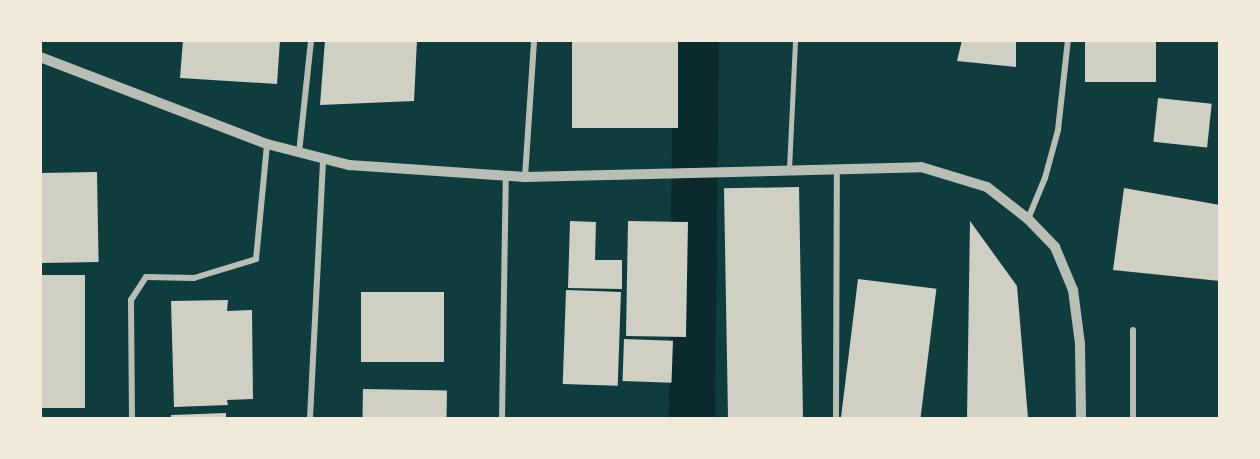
<!DOCTYPE html>
<style>
body{margin:0}
#map{position:relative;width:1260px;height:459px;overflow:hidden;background:#0f3d3e;font-family:Manrope,sans-serif}
div>[style]{position:absolute}
[style*='--x']{left:calc(var(--x)*1px);top:calc(var(--y)*1px);width:calc(var(--w)*1px);rotate:calc(var(--a)*1deg)}
.canal>*{height:46px;margin:-23px;padding:0 23px;transform-origin:23px;border-radius:23px;background:#0a2a2b}
.building>*{inset:0;background:#cfcfc3;transform-origin:0 0}
.service>*{height:4.5px;margin:-2.25px;padding:0 2.25px;transform-origin:2.25px;border-radius:2.25px;background:#b8beb3}
.minor>*{height:6px;margin:-3px;padding:0 3px;transform-origin:3px;border-radius:3px;background:#b8beb3}
.tertiary>*{height:10px;margin:-5px;padding:0 5px;transform-origin:5px;border-radius:5px;background:#b8beb3}
span{translate:-50% -50%;white-space:nowrap;text-align:center;line-height:1.15;-webkit-text-stroke:6px #f1e9da;paint-order:stroke}
.frame{position:absolute;inset:0;border:42px solid #f1e9da;pointer-events:none}
</style>
<div id="map">
<div class="canal">
<i style="--x:692;--y:418;--w:378;--a:-89.4"></i>
</div>
<div class="building">
<i style="clip-path:polygon(183px 40px,280px 40px,277px 84px,180px 78px)"></i>
<i style="clip-path:polygon(325px 40px,417px 40px,414px 101px,320px 105px)"></i>
<i style="left:572px;top:40px;width:106px;height:88px"></i>
<i style="clip-path:polygon(962px 40px,1016px 40px,1016px 67px,957px 61px)"></i>
<i style="left:1085px;top:40px;width:71px;height:42px"></i>
<i style="left:1158px;top:98px;width:54px;height:44px;rotate:6deg"></i>
<i style="left:97px;top:172px;width:90px;height:57px;rotate:89deg"></i>
<i style="left:799px;top:187px;width:231px;height:75px;rotate:89deg"></i>
<i style="clip-path:polygon(1124px 188px,1220px 205px,1220px 281px,1113px 270px)"></i>
<i style="clip-path:polygon(570px 221px,596px 222px,595px 260px,622px 260px,622px 289px,568px 288px)"></i>
<i style="left:628px;top:221px;width:60px;height:115px;rotate:1deg"></i>
<i style="clip-path:polygon(970px 221px,1017px 286px,1028px 418px,967px 418px)"></i>
<i style="left:40px;top:275px;width:45px;height:133px"></i>
<i style="left:858px;top:279px;width:79px;height:139px;rotate:7deg"></i>
<i style="left:566px;top:290px;width:55px;height:94px;rotate:2deg"></i>
<i style="left:361px;top:292px;width:83px;height:70px"></i>
<i style="clip-path:polygon(228px 300px,227px 311px,252px 310px,253px 399px,227px 400px,228px 405px,174px 407px,171px 301px)"></i>
<i style="left:624px;top:339px;width:49px;height:42px;rotate:2deg"></i>
<i style="left:363px;top:389px;width:84px;height:29px;rotate:1deg"></i>
<i style="clip-path:polygon(226px 413px,226px 418px,171px 418px,171px 415px)"></i>
</div>
<div class="service">
<i style="--x:789;--y:169;--w:129;--a:-87.3"></i>
</div>
<div class="minor">
<i style="--x:299;--y:153;--w:114;--a:-83.9"></i>
<i style="--x:525;--y:177;--w:137;--a:-86.2"></i>
<i style="--x:1028;--y:219;--w:44;--a:-67.5"></i>
<i style="--x:1045;--y:178;--w:50;--a:-74.8"></i>
<i style="--x:1058;--y:130;--w:91;--a:-83.7"></i>
<i style="--x:1133;--y:330;--w:88;--a:90"></i>
<i style="--x:132;--y:418;--w:118;--a:-90.5"></i>
<i style="--x:131;--y:300;--w:27;--a:-57"></i>
<i style="--x:146;--y:277;--w:48;--a:1.2"></i>
<i style="--x:194;--y:278;--w:65;--a:-17"></i>
<i style="--x:256;--y:259;--w:116;--a:-84.5"></i>
<i style="--x:310;--y:418;--w:259;--a:-87.1"></i>
<i style="--x:502;--y:418;--w:242;--a:-89.1"></i>
<i style="--x:836;--y:418;--w:250;--a:-89.8"></i>
</div>
<div class="tertiary">
<i style="--x:40;--y:57;--w:243;--a:21"></i>
<i style="--x:267;--y:144;--w:85;--a:14.4"></i>
<i style="--x:349;--y:165;--w:176;--a:3.9"></i>
<i style="--x:525;--y:177;--w:396;--a:-1.4"></i>
<i style="--x:921;--y:167;--w:69;--a:16.9"></i>
<i style="--x:987;--y:187;--w:52;--a:38"></i>
<i style="--x:1028;--y:219;--w:39;--a:46"></i>
<i style="--x:1055;--y:247;--w:47;--a:67.3"></i>
<i style="--x:1073;--y:290;--w:54;--a:82.6"></i>
<i style="--x:1080;--y:344;--w:74;--a:89.2"></i>
</div>
<div class="frame"></div>
</div>
